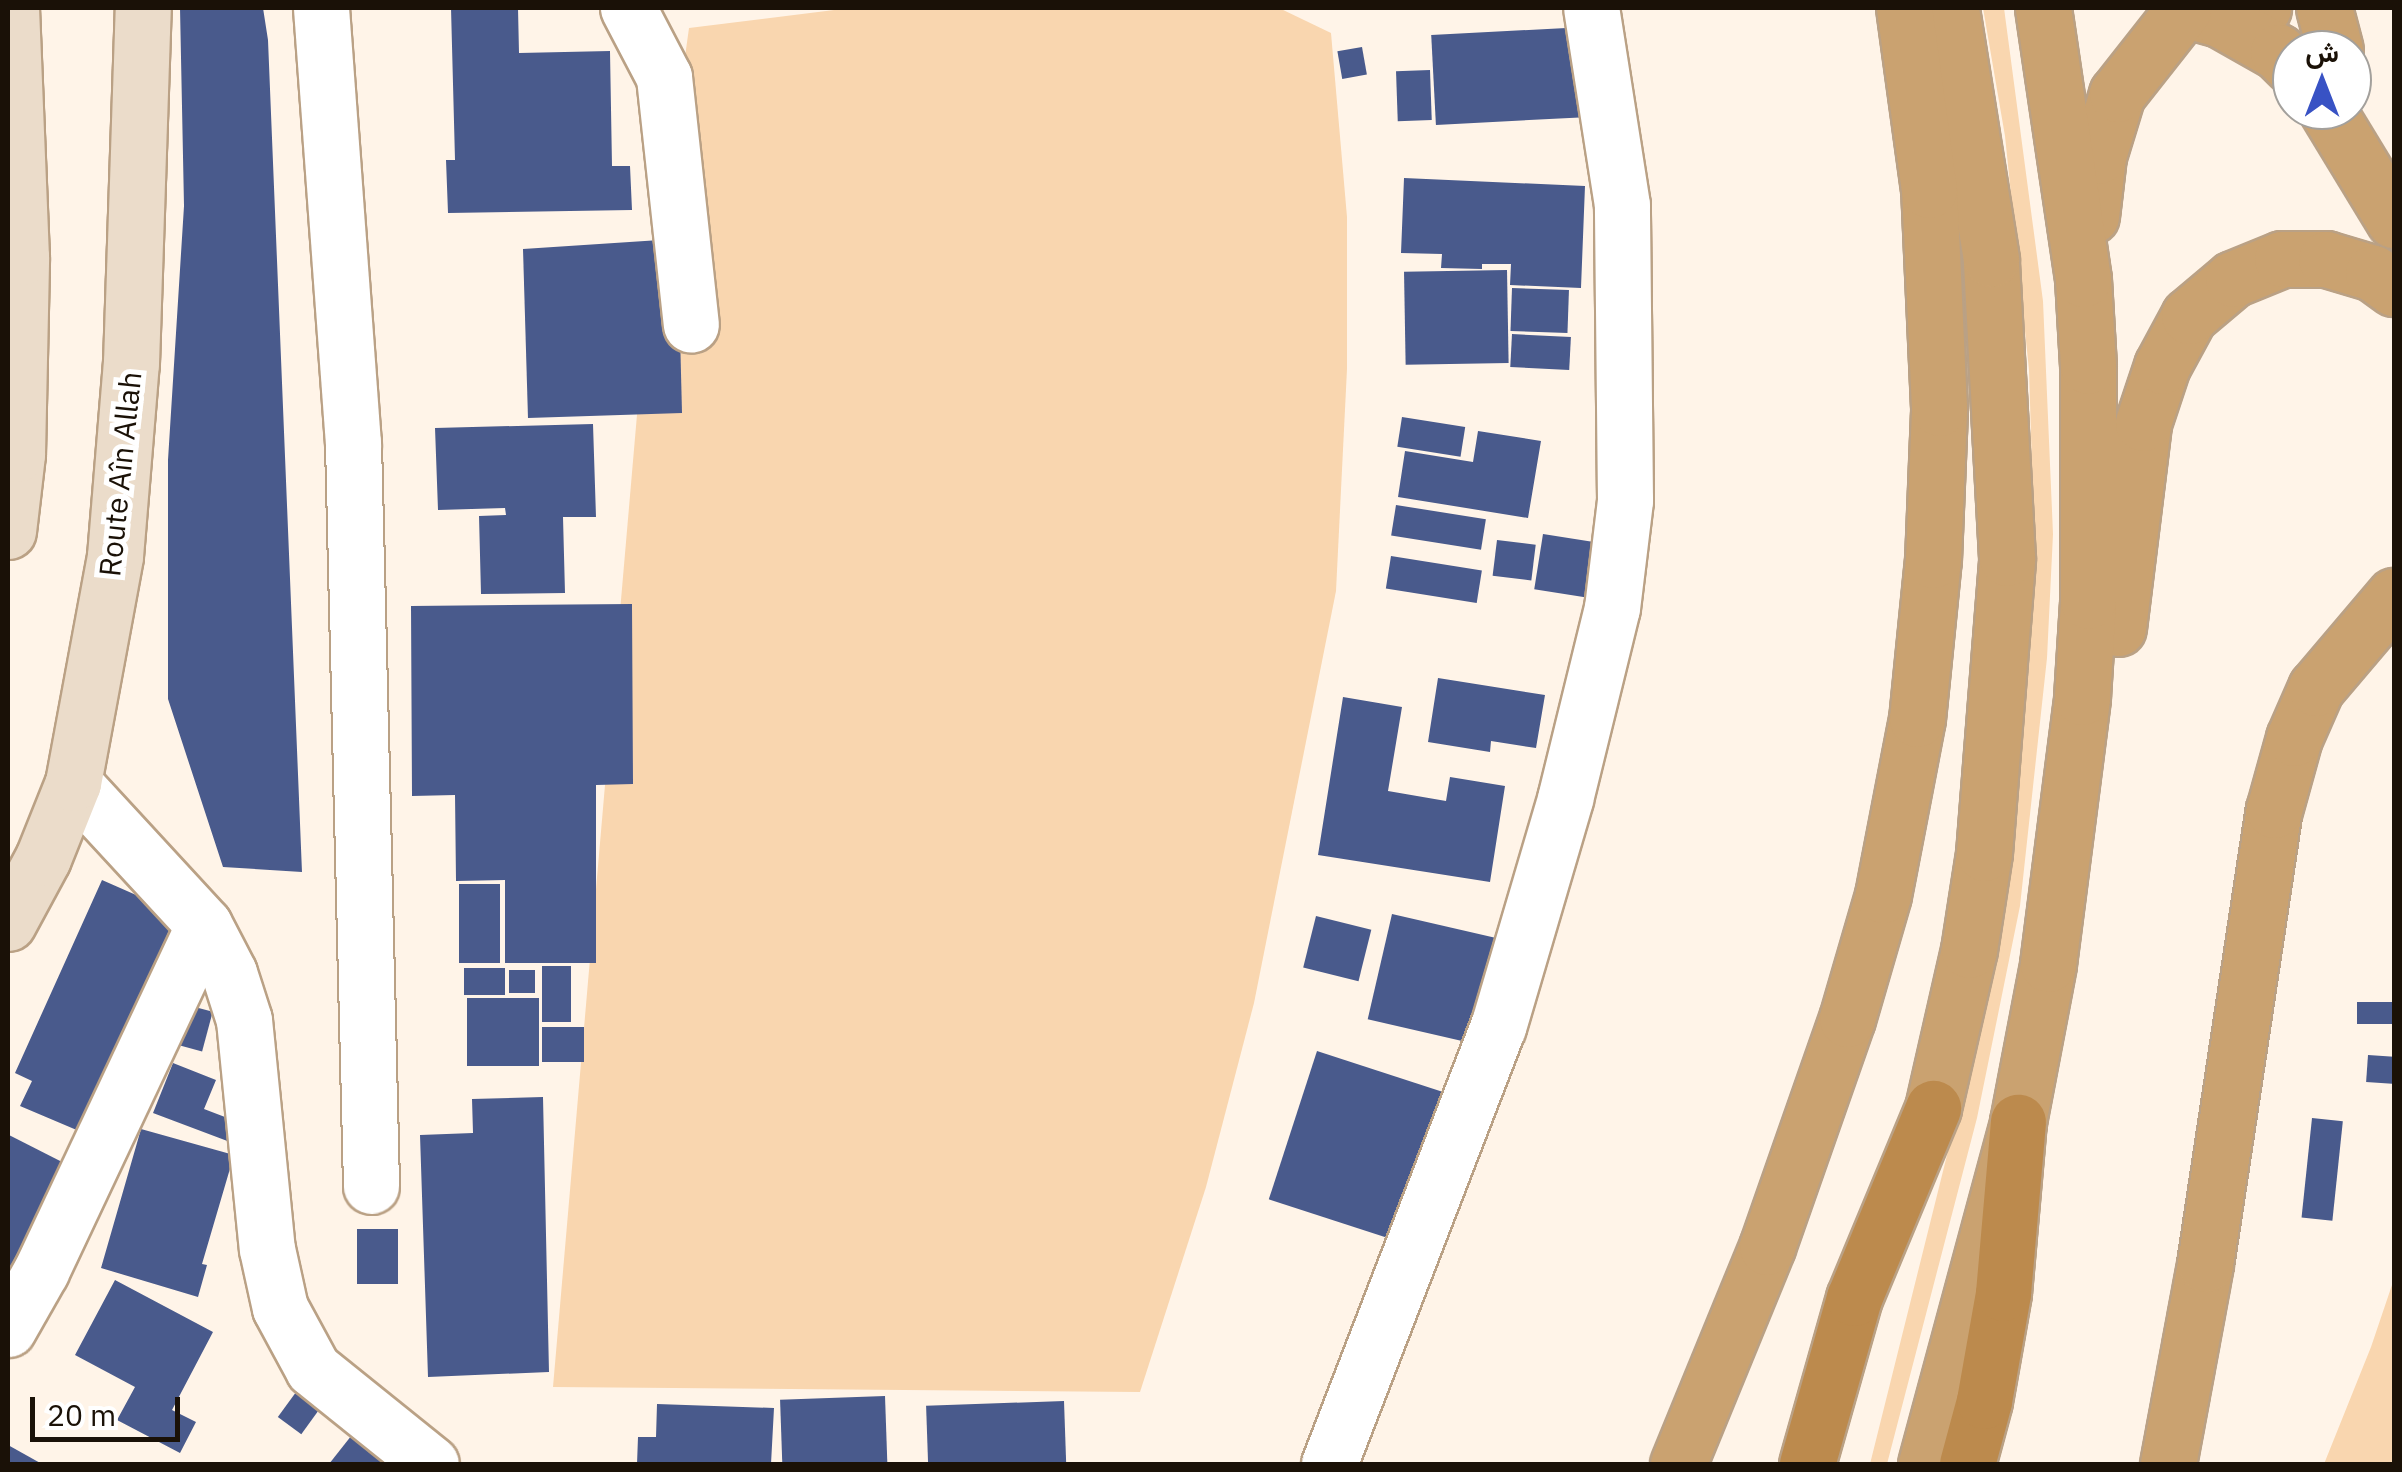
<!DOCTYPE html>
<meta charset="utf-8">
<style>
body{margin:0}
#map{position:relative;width:2402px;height:1472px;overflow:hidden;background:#fff4e8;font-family:"IBM Plex Sans",Vazirmatn,sans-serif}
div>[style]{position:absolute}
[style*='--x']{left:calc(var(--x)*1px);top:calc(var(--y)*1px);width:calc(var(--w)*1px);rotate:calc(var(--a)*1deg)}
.green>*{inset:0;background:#f9d6af}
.building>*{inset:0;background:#495a8c;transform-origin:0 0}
.roads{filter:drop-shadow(2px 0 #baa185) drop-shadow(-2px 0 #baa185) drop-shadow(0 2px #baa185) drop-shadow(0 -2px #baa185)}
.minor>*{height:55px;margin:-27.5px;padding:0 27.5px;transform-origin:27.5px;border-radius:27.5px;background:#fff}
.secondary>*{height:55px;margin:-27.5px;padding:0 27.5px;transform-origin:27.5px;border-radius:27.5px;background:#ebdcca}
.trunk>*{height:55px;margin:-27.5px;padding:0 27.5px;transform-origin:27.5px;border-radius:27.5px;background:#caa270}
.motorway>*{height:55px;margin:-27.5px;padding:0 27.5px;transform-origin:27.5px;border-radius:27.5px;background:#bc8a4d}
span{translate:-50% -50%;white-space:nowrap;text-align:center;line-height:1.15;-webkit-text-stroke:10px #fff;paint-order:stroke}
.street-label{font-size:30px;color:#1a1107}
.frame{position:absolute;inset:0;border:10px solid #1a1107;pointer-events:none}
.north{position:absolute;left:2272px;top:30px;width:100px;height:100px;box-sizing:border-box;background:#fff;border:2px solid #a3a09c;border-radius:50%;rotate:0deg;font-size:28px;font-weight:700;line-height:40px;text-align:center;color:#1a1107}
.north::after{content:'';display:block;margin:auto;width:35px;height:45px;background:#3852c4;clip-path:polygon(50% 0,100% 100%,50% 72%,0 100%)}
.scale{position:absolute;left:30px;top:1397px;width:150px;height:45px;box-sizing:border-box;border:5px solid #1a1107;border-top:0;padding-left:12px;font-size:30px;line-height:35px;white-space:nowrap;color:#1a1107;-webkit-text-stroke:8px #fff;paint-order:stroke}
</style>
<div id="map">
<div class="green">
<i style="clip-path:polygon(850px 8px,1279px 8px,1331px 33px,1347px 217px,1347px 369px,1336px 591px,1254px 1003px,1206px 1187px,1140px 1392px,553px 1387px,640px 380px,689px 28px)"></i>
<i style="clip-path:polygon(1983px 8px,2004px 8px,2043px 301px,2053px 534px,2047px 658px,2020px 906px,1977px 1118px,1887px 1464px,1870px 1464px,1964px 1087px,2011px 846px,2030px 655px,2035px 565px,2029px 370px,2005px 136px)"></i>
<i style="clip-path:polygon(2394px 1279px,2394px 1464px,2324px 1464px,2371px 1347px)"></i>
</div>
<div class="building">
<i style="clip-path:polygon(180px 8px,263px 8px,268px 40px,302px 872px,223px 867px,168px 699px,168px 460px,184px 206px)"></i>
<i style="clip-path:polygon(451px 8px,518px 8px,519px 53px,610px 51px,612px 166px,630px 166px,632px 210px,448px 213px,446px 160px,455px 160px)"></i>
<i style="left:1585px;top:27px;width:90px;height:154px;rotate:87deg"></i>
<i style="left:1362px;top:47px;width:28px;height:25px;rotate:80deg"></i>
<i style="left:1430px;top:70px;width:50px;height:34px;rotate:88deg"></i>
<i style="clip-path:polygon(1404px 178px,1585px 186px,1581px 288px,1510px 285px,1511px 264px,1482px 264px,1482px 269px,1441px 268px,1442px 254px,1401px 253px)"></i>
<i style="clip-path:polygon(660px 240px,679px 294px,682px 413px,528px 418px,523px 249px)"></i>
<i style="left:1507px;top:270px;width:93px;height:103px;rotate:89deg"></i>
<i style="left:1512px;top:288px;width:57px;height:43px;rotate:2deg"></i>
<i style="left:1512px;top:334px;width:59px;height:33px;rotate:3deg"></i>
<i style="left:1402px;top:417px;width:64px;height:30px;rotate:9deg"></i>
<i style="clip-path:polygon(593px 424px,596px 517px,563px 517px,565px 593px,481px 594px,479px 516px,506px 515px,505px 508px,438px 510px,435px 428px)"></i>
<i style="clip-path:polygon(1478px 431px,1541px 441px,1528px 518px,1398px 497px,1405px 451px,1473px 462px)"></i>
<i style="left:1396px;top:505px;width:91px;height:31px;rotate:9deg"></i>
<i style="left:1543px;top:534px;width:53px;height:56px;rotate:9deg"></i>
<i style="left:1497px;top:540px;width:39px;height:36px;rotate:7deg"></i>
<i style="left:1391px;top:556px;width:92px;height:33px;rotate:9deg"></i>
<i style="clip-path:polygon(632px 604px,633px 784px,596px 785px,596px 963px,505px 963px,505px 880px,456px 881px,455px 795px,412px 796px,411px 606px)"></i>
<i style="clip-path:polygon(1438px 678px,1545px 695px,1536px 748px,1491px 741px,1490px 752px,1428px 742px)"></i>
<i style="clip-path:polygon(1343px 697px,1402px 707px,1388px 791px,1446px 801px,1450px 777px,1505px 786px,1490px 882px,1318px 855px)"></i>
<i style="clip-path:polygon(102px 880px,177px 913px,79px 1131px,20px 1106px,32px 1081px,15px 1073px)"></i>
<i style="left:459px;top:884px;width:41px;height:79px"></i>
<i style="left:1392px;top:914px;width:108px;height:108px;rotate:13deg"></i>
<i style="left:1316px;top:916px;width:57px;height:53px;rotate:14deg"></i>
<i style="left:542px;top:966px;width:29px;height:56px"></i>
<i style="left:505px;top:968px;width:27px;height:41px;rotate:90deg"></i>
<i style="left:509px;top:970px;width:26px;height:23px"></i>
<i style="left:467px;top:998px;width:72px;height:68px"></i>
<i style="left:176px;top:1002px;width:38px;height:41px;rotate:15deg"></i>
<i style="left:2357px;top:1002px;width:37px;height:22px"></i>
<i style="left:542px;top:1027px;width:42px;height:35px"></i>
<i style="left:1317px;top:1051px;width:143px;height:156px;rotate:18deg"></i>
<i style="left:2368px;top:1055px;width:26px;height:27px;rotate:4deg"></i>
<i style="clip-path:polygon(173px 1063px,216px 1080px,204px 1109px,238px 1122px,230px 1142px,153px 1113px)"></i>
<i style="clip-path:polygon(543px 1097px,549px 1372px,428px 1377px,420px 1135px,473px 1133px,472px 1099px)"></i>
<i style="left:2312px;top:1118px;width:31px;height:100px;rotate:6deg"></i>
<i style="clip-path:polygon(141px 1129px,234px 1155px,202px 1264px,207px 1265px,198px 1297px,101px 1268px)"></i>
<i style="clip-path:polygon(9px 1135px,68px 1165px,8px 1283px,8px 1138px)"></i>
<i style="left:357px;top:1229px;width:41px;height:55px"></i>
<i style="clip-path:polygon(115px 1280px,213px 1332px,172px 1410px,196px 1422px,180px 1453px,117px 1420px,135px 1387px,75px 1355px)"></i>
<i style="left:299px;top:1388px;width:29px;height:36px;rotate:36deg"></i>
<i style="left:885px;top:1396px;width:68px;height:105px;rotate:88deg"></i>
<i style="left:1064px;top:1401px;width:63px;height:138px;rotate:88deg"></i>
<i style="clip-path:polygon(657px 1404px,774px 1408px,771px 1464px,637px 1464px,638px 1437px,656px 1437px)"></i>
<i style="clip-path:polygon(359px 1426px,408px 1464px,329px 1464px)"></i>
<i style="clip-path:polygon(8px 1445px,42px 1464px,8px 1464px)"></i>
</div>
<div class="roads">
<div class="minor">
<i style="--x:321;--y:8;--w:436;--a:85.8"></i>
<i style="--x:353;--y:443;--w:743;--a:88.61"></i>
<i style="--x:628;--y:8;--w:78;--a:62.4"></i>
<i style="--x:664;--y:77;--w:249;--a:83.8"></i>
<i style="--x:73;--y:783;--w:193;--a:47.3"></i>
<i style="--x:204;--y:925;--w:54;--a:62.5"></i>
<i style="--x:229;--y:973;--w:49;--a:72.3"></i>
<i style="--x:244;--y:1020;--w:230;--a:84.3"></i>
<i style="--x:267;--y:1249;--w:60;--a:77.6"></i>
<i style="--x:280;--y:1308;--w:69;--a:61.6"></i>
<i style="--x:313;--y:1369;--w:151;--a:38.8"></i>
<i style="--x:8;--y:1329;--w:67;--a:-60.4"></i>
<i style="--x:41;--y:1271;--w:382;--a:-64.8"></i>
<i style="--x:1329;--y:1464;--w:469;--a:-68.9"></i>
<i style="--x:1498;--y:1027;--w:238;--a:-73.6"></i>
<i style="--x:1565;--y:799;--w:197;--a:-76.2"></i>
<i style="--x:1612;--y:608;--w:109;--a:-83.1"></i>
<i style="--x:1625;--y:500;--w:295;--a:-90.6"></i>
<i style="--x:1622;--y:205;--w:199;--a:-98.9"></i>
</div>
<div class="secondary">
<i style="--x:8;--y:531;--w:78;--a:-83.3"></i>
<i style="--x:17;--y:454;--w:197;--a:-88.8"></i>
<i style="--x:21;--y:257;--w:249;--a:-92.3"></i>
<i style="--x:8;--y:923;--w:74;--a:-61.7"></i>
<i style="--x:43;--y:858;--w:81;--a:-68.2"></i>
<i style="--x:73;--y:783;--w:231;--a:-79.5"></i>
<i style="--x:115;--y:556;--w:194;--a:-85.3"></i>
<i style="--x:131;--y:363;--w:355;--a:-88.1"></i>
</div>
<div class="trunk">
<i style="--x:2180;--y:8;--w:41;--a:15.4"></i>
<i style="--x:2220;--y:19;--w:29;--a:-8"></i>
<i style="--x:2249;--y:15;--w:16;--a:-27"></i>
<i style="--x:2324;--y:8;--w:43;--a:75.3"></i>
<i style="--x:2220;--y:19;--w:67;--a:29.6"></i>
<i style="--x:2278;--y:52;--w:20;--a:45"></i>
<i style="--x:2327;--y:110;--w:129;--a:58.7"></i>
<i style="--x:2091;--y:216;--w:60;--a:-83.3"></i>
<i style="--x:2098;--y:156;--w:65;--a:-73"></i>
<i style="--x:2117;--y:94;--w:107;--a:-51.8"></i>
<i style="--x:2118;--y:628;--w:207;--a:-83"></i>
<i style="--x:2143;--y:423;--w:60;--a:-71.6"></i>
<i style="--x:2162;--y:366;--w:57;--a:-61.6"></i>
<i style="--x:2189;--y:316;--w:57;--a:-40.1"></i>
<i style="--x:2233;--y:279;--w:53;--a:-22.2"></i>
<i style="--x:2282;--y:259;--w:44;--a:0"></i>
<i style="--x:2326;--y:259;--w:49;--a:16.6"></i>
<i style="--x:2373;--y:273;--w:26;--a:36"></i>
<i style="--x:1933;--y:1108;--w:162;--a:-77.2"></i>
<i style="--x:1969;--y:950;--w:98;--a:-81.2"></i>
<i style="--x:1984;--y:853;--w:296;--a:-85.5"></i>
<i style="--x:2007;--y:558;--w:299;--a:-93.1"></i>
<i style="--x:1991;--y:259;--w:254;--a:-99.1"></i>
<i style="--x:1678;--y:1464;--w:235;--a:-67.7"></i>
<i style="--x:1767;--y:1247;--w:242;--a:-70.7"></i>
<i style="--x:1847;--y:1019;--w:129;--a:-73.8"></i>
<i style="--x:1883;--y:895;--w:179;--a:-79.1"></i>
<i style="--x:1917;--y:719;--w:160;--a:-84.3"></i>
<i style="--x:1933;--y:560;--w:152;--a:-87.7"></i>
<i style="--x:1939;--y:408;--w:218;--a:-92.6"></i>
<i style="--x:1929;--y:190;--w:184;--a:-97.8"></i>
<i style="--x:1926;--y:1464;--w:354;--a:-74.9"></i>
<i style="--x:2018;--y:1122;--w:161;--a:-79.2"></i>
<i style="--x:2048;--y:964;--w:269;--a:-82.7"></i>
<i style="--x:2082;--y:697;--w:96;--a:-86.4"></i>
<i style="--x:2088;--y:601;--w:235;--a:-90"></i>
<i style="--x:2088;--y:366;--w:87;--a:-93.3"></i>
<i style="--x:2083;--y:279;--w:274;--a:-98.4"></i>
<i style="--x:2168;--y:1464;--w:203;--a:-79.5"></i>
<i style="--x:2205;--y:1264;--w:459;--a:-81.4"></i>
<i style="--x:2274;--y:810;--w:75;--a:-74.5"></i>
<i style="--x:2294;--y:738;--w:55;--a:-66.3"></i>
<i style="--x:2316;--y:688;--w:121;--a:-49.7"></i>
</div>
<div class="motorway">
<i style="--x:1807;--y:1464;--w:173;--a:-74.2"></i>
<i style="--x:1854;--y:1298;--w:206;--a:-67.4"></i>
<i style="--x:1967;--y:1464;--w:65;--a:-74.9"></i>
<i style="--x:1984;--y:1401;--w:110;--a:-80"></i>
<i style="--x:2003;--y:1293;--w:172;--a:-85"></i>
</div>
</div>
<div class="street-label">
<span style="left:120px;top:474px;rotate:-84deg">Route Aîn Allah</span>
</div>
<div class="frame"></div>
<div class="north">ش</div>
<div class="scale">20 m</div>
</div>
